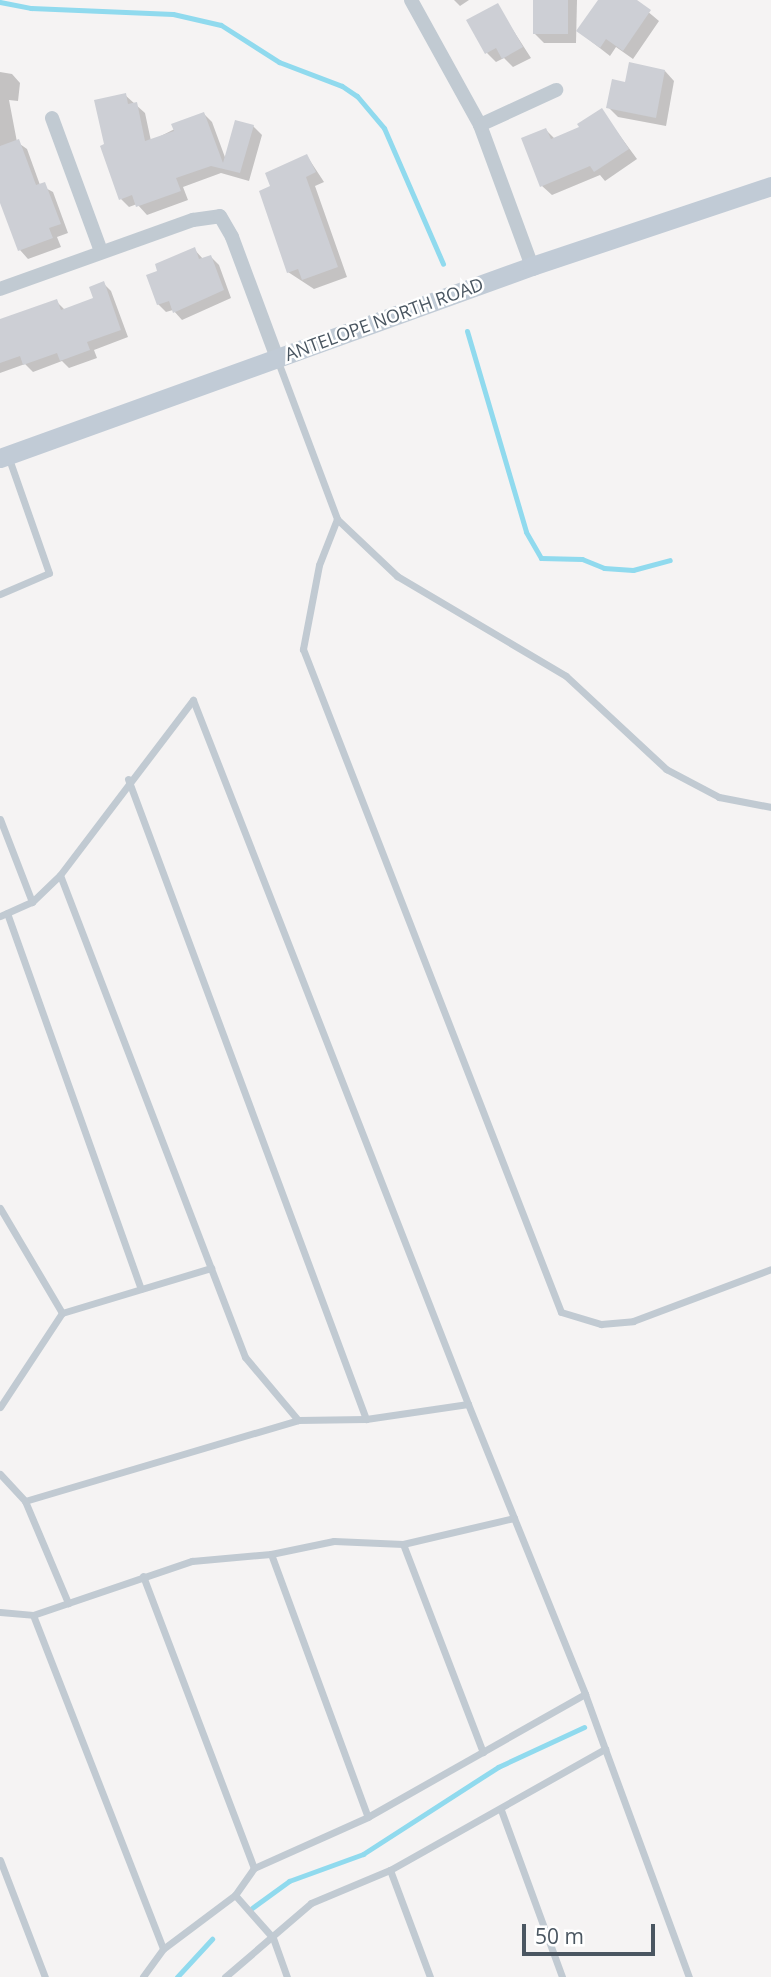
<!DOCTYPE html>
<style>
body{margin:0}
#map{position:relative;width:771px;height:1977px;overflow:hidden;background:#f5f3f3;font-family:"Open Sans",sans-serif}
div>[style]{position:absolute}
[style*='--x']{left:calc(var(--x)*1px);top:calc(var(--y)*1px);width:calc(var(--w)*1px);rotate:calc(var(--a)*1deg)}
.shadow>*{inset:0;background:#0003}
.stream>*{height:5px;margin:-2.5px;padding:0 2.5px;transform-origin:2.5px;border-radius:2.5px;background:#90daee}
.building>*{inset:0;background:#cdcfd5;transform-origin:0 0}
.service>*{height:7px;margin:-3.5px;padding:0 3.5px;transform-origin:3.5px;border-radius:3.5px;background:#c1cad2}
.minor>*{height:14px;margin:-7px;padding:0 7px;transform-origin:7px;border-radius:7px;background:#c1cad2}
.secondary>*{height:19px;margin:-9.5px;padding:0 9.5px;transform-origin:9.5px;border-radius:9.5px;background:#c1cbd6}
span{translate:-50% -50%;white-space:nowrap;text-align:center;line-height:1.15;-webkit-text-stroke:5px #fff;paint-order:stroke}
.street-label{font-size:18px;color:#4a5661}
.scale{position:absolute;left:522px;top:1924px;width:133px;height:32px;box-sizing:border-box;border:4px solid #4a5661;border-top:0;padding-left:9px;font-size:21px;line-height:24px;white-space:nowrap;color:#4a5661;-webkit-text-stroke:5px #fff;paint-order:stroke}
</style>
<div id="map">
<div class="shadow">
<i style="clip-path:polygon(454px 0,469px 0,460px 6px)"></i>
<i style="clip-path:polygon(534px 0,577px 0,576px 43px,544px 43px,534px 33px)"></i>
<i style="clip-path:polygon(600px 0,634px 0,659px 21px,633px 59px,616px 47px,610px 56px,578px 31px)"></i>
<i style="clip-path:polygon(497px 5px,531px 58px,513px 67px,504px 58px,496px 62px,487px 53px)"></i>
<i style="clip-path:polygon(665px 71px,674px 81px,666px 126px,618px 117px,608px 107px,627px 84px)"></i>
<i style="clip-path:polygon(0 72px,12px 74px,20px 83px,18px 101px,9px 100px,17px 142px,27px 149px,40px 185px,53px 192px,68px 233px,57px 237px,61px 247px,28px 259px,20px 250px,0 198px)"></i>
<i style="clip-path:polygon(125px 95px,145px 113px,151px 141px,204px 114px,212px 122px,226px 160px,253px 126px,262px 135px,249px 181px,221px 173px,183px 187px,188px 200px,147px 215px,137px 204px,129px 207px,121px 199px,106px 145px)"></i>
<i style="clip-path:polygon(601px 110px,637px 159px,605px 181px,600px 175px,552px 195px,542px 186px,546px 130px,555px 139px,582px 128px)"></i>
<i style="clip-path:polygon(307px 156px,324px 182px,315px 186px,347px 277px,314px 289px,288px 272px,273px 186px)"></i>
<i style="clip-path:polygon(194px 249px,203px 259px,211px 257px,219px 265px,231px 298px,182px 320px,173px 310px,166px 312px,158px 304px,160px 272px)"></i>
<i style="clip-path:polygon(103px 283px,111px 291px,128px 337px,94px 350px,97px 358px,69px 368px,62px 361px,33px 372px,25px 364px,0 373px,0 321px,56px 301px,65px 310px,95px 299px)"></i>
</div>
<div class="stream">
<i style="--x:0;--y:2;--w:32;--a:11"></i>
<i style="--x:31;--y:8;--w:142;--a:2.4"></i>
<i style="--x:173;--y:14;--w:49;--a:12.9"></i>
<i style="--x:221;--y:25;--w:69;--a:32.5"></i>
<i style="--x:279;--y:62;--w:67;--a:20.9"></i>
<i style="--x:342;--y:86;--w:18;--a:34"></i>
<i style="--x:357;--y:96;--w:42;--a:49.8"></i>
<i style="--x:384;--y:128;--w:148;--a:66.5"></i>
<i style="--x:467;--y:331;--w:209;--a:73.6"></i>
<i style="--x:526;--y:532;--w:30;--a:60"></i>
<i style="--x:541;--y:558;--w:41;--a:1.4"></i>
<i style="--x:582;--y:559;--w:24;--a:22"></i>
<i style="--x:604;--y:568;--w:29;--a:4"></i>
<i style="--x:633;--y:570;--w:38;--a:-15"></i>
<i style="--x:252;--y:1908;--w:46;--a:-36.1"></i>
<i style="--x:289;--y:1881;--w:79;--a:-20"></i>
<i style="--x:363;--y:1854;--w:161;--a:-32.8"></i>
<i style="--x:498;--y:1767;--w:95;--a:-24.9"></i>
<i style="--x:177;--y:1977;--w:52;--a:-47.4"></i>
</div>
<div class="building">
<i style="left:533px;top:0;width:35px;height:34px"></i>
<i style="clip-path:polygon(598px 0,637px 0,651px 10px,623px 51px,606px 39px,600px 48px,576px 31px)"></i>
<i style="clip-path:polygon(498px 3px,523px 47px,502px 59px,496px 48px,485px 54px,466px 20px)"></i>
<i style="clip-path:polygon(629px 62px,665px 70px,656px 118px,606px 108px,612px 79px,625px 82px)"></i>
<i style="clip-path:polygon(126px 93px,128px 104px,137px 102px,145px 141px,174px 131px,171px 124px,204px 112px,223px 163px,235px 120px,254px 125px,240px 173px,211px 166px,176px 178px,181px 191px,136px 207px,132px 195px,119px 200px,100px 146px,104px 144px,94px 100px)"></i>
<i style="clip-path:polygon(602px 108px,629px 149px,594px 172px,590px 166px,540px 187px,521px 138px,546px 128px,551px 139px,579px 127px,577px 124px)"></i>
<i style="clip-path:polygon(19px 139px,36px 185px,45px 182px,61px 224px,49px 228px,53px 238px,18px 251px,0 203px,0 146px)"></i>
<i style="clip-path:polygon(307px 154px,316px 172px,306px 177px,338px 267px,302px 280px,298px 269px,287px 273px,259px 191px,270px 186px,265px 173px)"></i>
<i style="clip-path:polygon(195px 247px,199px 259px,211px 255px,224px 290px,173px 313px,169px 301px,157px 305px,146px 275px,157px 271px,155px 264px)"></i>
<i style="clip-path:polygon(104px 281px,121px 330px,87px 342px,90px 350px,60px 361px,57px 353px,23px 365px,20px 356px,0 363px,0 319px,57px 299px,61px 310px,93px 298px,89px 287px)"></i>
</div>
<div class="service">
<i style="--x:277;--y:359;--w:171;--a:69.4"></i>
<i style="--x:337;--y:519;--w:83;--a:43.5"></i>
<i style="--x:397;--y:576;--w:196;--a:30.6"></i>
<i style="--x:566;--y:676;--w:137;--a:42.9"></i>
<i style="--x:666;--y:769;--w:60;--a:27.8"></i>
<i style="--x:719;--y:797;--w:53;--a:10.9"></i>
<i style="--x:337;--y:519;--w:49;--a:111.4"></i>
<i style="--x:319;--y:565;--w:86;--a:100.8"></i>
<i style="--x:303;--y:649;--w:711;--a:68.74"></i>
<i style="--x:561;--y:1312;--w:42;--a:16.7"></i>
<i style="--x:601;--y:1324;--w:32;--a:-5"></i>
<i style="--x:633;--y:1321;--w:147;--a:-20.6"></i>
<i style="--x:0;--y:594;--w:53;--a:-23.2"></i>
<i style="--x:49;--y:573;--w:124;--a:-109.3"></i>
<i style="--x:128;--y:779;--w:683;--a:69.6"></i>
<i style="--x:0;--y:819;--w:89;--a:68.9"></i>
<i style="--x:32;--y:902;--w:39;--a:-44"></i>
<i style="--x:60;--y:875;--w:220;--a:-52.8"></i>
<i style="--x:193;--y:700;--w:756;--a:68.66"></i>
<i style="--x:468;--y:1404;--w:103;--a:171.6"></i>
<i style="--x:366;--y:1419;--w:68;--a:179.2"></i>
<i style="--x:298;--y:1420;--w:82;--a:-130.1"></i>
<i style="--x:245;--y:1357;--w:516;--a:-111"></i>
<i style="--x:7;--y:913;--w:399;--a:70.4"></i>
<i style="--x:0;--y:916;--w:35;--a:-24"></i>
<i style="--x:0;--y:1208;--w:122;--a:59.4"></i>
<i style="--x:62;--y:1313;--w:156;--a:-16.8"></i>
<i style="--x:468;--y:1404;--w:123;--a:68"></i>
<i style="--x:0;--y:1407;--w:113;--a:-56.6"></i>
<i style="--x:0;--y:1474;--w:37;--a:47"></i>
<i style="--x:25;--y:1501;--w:285;--a:-16.5"></i>
<i style="--x:25;--y:1501;--w:111;--a:67.1"></i>
<i style="--x:403;--y:1544;--w:223;--a:69"></i>
<i style="--x:271;--y:1554;--w:280;--a:69.8"></i>
<i style="--x:143;--y:1576;--w:312;--a:69.2"></i>
<i style="--x:0;--y:1612;--w:33;--a:5"></i>
<i style="--x:33;--y:1615;--w:168;--a:-18.8"></i>
<i style="--x:192;--y:1561;--w:79;--a:-5.1"></i>
<i style="--x:271;--y:1554;--w:64;--a:-11.7"></i>
<i style="--x:334;--y:1541;--w:69;--a:2.5"></i>
<i style="--x:403;--y:1544;--w:114;--a:-13.2"></i>
<i style="--x:514;--y:1518;--w:190;--a:68"></i>
<i style="--x:585;--y:1694;--w:249;--a:150.5"></i>
<i style="--x:368;--y:1817;--w:125;--a:155.9"></i>
<i style="--x:254;--y:1868;--w:33;--a:125"></i>
<i style="--x:235;--y:1895;--w:90;--a:143.1"></i>
<i style="--x:163;--y:1949;--w:34;--a:126"></i>
<i style="--x:33;--y:1615;--w:358;--a:68.7"></i>
<i style="--x:585;--y:1694;--w:59;--a:70"></i>
<i style="--x:501;--y:1810;--w:178;--a:69.9"></i>
<i style="--x:0;--y:1860;--w:125;--a:69"></i>
<i style="--x:390;--y:1870;--w:114;--a:69.5"></i>
<i style="--x:235;--y:1895;--w:57;--a:48.5"></i>
<i style="--x:273;--y:1938;--w:41;--a:70.3"></i>
<i style="--x:225;--y:1977;--w:113;--a:-40.7"></i>
<i style="--x:311;--y:1903;--w:86;--a:-22.7"></i>
<i style="--x:390;--y:1870;--w:247;--a:-29.4"></i>
<i style="--x:605;--y:1749;--w:243;--a:69.8"></i>
</div>
<div class="minor">
<i style="--x:411;--y:0;--w:143;--a:61.1"></i>
<i style="--x:480;--y:125;--w:150;--a:69.8"></i>
<i style="--x:52;--y:118;--w:142;--a:69.8"></i>
<i style="--x:480;--y:125;--w:84;--a:-24.7"></i>
<i style="--x:0;--y:289;--w:205;--a:-19.7"></i>
<i style="--x:193;--y:220;--w:27;--a:-8"></i>
<i style="--x:220;--y:216;--w:24;--a:60"></i>
<i style="--x:232;--y:237;--w:129;--a:69.6"></i>
</div>
<div class="secondary">
<i style="--x:0;--y:458;--w:566;--a:-19.84"></i>
<i style="--x:532;--y:266;--w:252;--a:-18.5"></i>
</div>
<div class="street-label">
<span style="left:384px;top:319px;rotate:-20deg">ANTELOPE NORTH ROAD</span>
</div>
<div class="scale">50 m</div>
</div>
